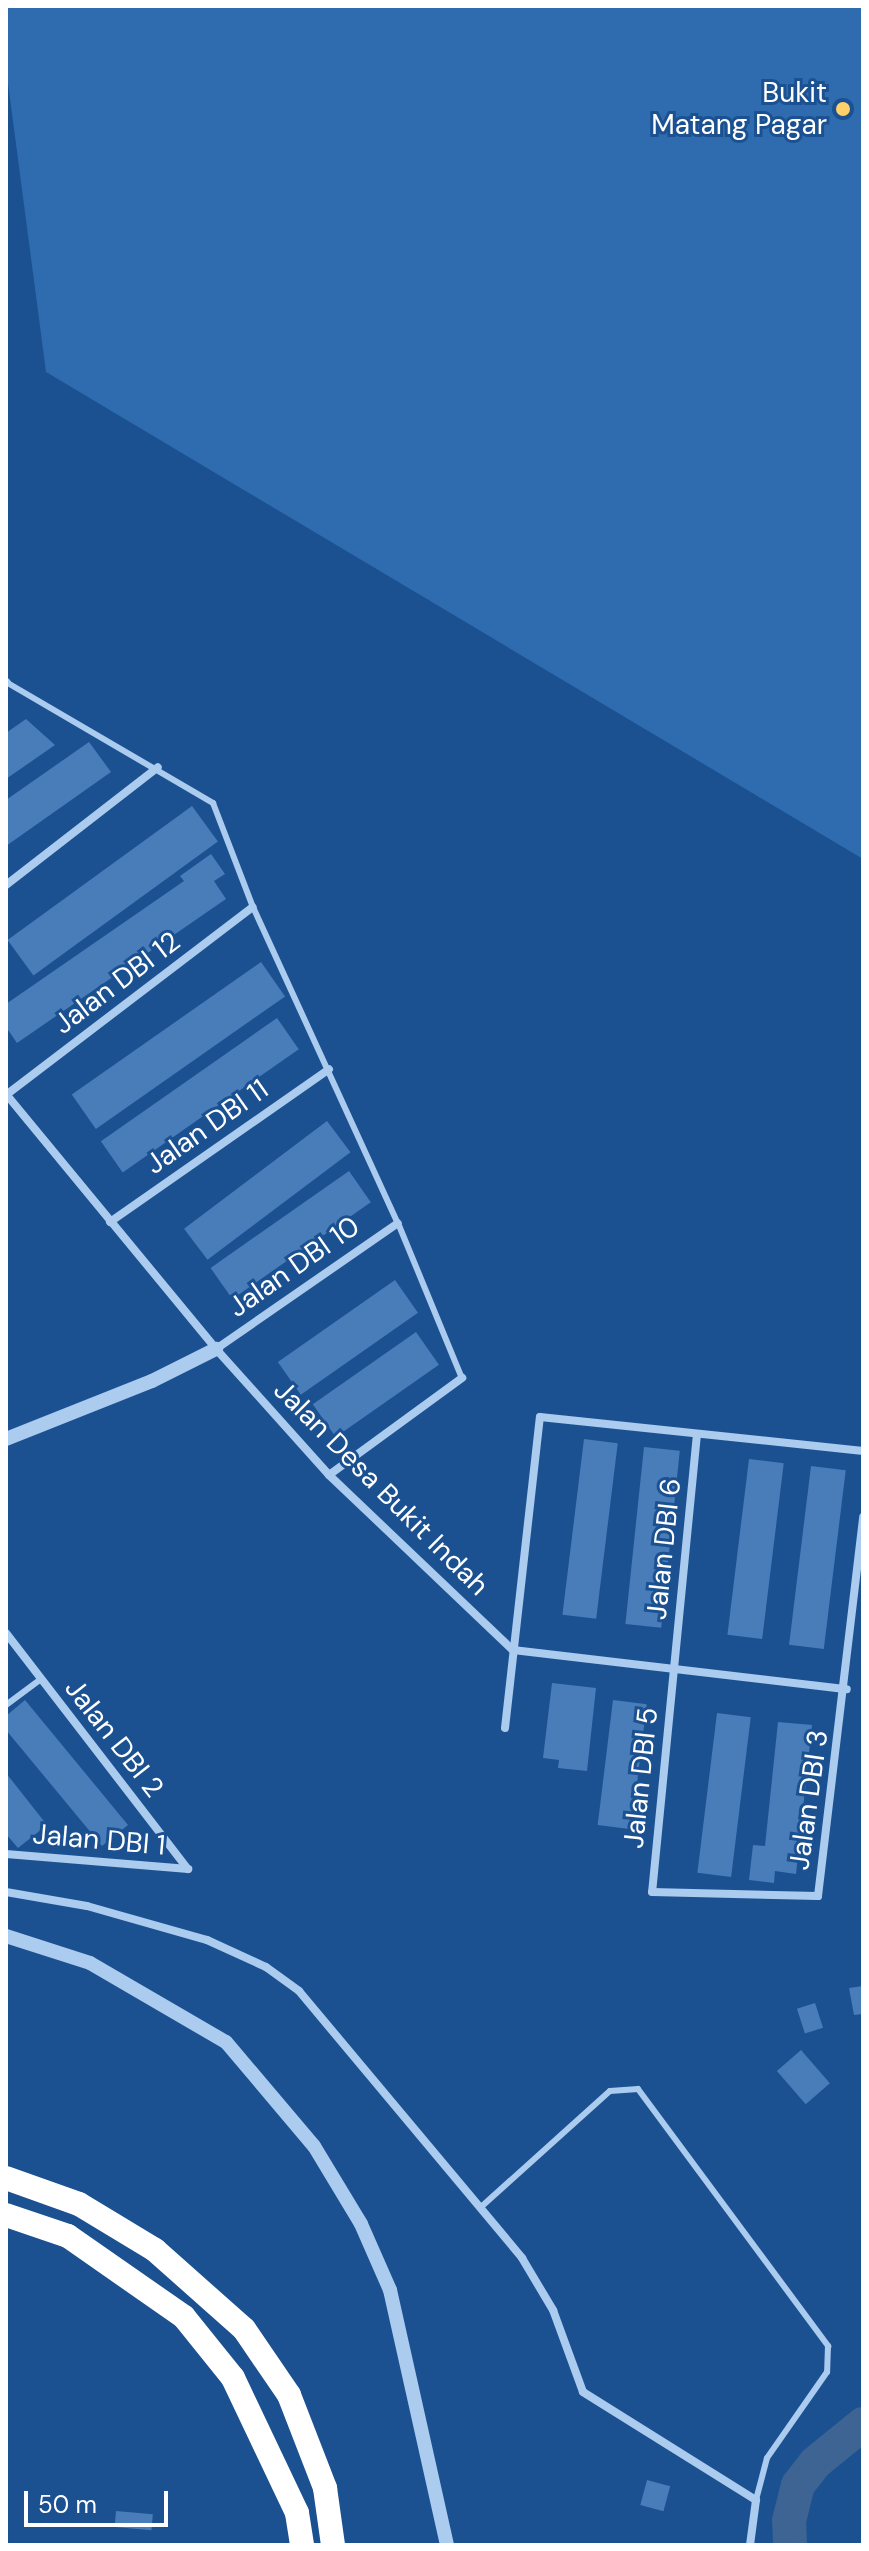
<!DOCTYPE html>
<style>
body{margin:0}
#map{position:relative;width:869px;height:2551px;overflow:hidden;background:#1b5191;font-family:"DM Sans",sans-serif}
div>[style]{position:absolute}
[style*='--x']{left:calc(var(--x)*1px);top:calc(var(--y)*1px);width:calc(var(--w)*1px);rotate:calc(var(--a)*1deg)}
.green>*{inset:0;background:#2e6baf}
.river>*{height:34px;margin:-17px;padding:0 17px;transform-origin:17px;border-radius:17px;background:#3d6492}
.building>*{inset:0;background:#487dba;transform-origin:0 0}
.service>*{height:6px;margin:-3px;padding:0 3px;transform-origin:3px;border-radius:3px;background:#abcbef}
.minor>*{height:8px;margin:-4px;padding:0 4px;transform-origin:4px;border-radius:4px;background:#abcbef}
.tertiary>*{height:14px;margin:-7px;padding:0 7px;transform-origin:7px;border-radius:7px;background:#abcbef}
.motorway>*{height:24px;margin:-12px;padding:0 12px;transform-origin:12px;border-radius:12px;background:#fff}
.dots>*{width:22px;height:22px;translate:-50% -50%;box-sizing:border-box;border:4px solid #1b5191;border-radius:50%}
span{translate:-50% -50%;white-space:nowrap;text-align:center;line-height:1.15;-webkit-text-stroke:6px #1b5191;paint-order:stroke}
.poi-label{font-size:28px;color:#fff}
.right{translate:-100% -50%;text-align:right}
.street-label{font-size:28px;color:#fff}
.frame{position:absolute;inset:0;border:8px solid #fff;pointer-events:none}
.scale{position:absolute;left:24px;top:2491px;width:144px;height:36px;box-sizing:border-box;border:4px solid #fff;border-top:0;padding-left:10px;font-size:24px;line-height:28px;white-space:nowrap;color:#fff;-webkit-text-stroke:6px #1b5191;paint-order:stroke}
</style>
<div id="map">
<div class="green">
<i style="clip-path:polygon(6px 6px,863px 6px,863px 859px,46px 372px,6px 68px)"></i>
</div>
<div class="river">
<i style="--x:790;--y:2545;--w:24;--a:-92"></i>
<i style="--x:789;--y:2521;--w:37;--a:-76"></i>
<i style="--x:798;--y:2485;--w:28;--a:-52"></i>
<i style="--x:815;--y:2463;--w:62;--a:-39.1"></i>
</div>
<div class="building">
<i style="clip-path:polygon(26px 719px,55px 745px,6px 779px,6px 733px)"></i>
<i style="clip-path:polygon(89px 742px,111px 772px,6px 846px,6px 800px)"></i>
<i style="left:192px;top:806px;width:44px;height:228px;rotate:54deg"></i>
<i style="clip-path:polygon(211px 854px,225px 874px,214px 881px,226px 899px,17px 1043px,6px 1027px,6px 1004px,184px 881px,180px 876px)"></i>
<i style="left:261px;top:962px;width:42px;height:231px;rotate:55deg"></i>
<i style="left:277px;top:1018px;width:38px;height:215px;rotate:55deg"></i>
<i style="left:327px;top:1121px;width:39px;height:179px;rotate:53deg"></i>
<i style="left:349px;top:1171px;width:38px;height:169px;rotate:55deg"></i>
<i style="left:395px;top:1280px;width:40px;height:143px;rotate:55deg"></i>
<i style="left:416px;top:1332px;width:40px;height:126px;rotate:55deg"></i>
<i style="left:584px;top:1439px;width:34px;height:177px;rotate:7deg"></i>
<i style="left:644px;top:1447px;width:36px;height:178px;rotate:6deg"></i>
<i style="left:749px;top:1459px;width:35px;height:177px;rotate:7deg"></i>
<i style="left:811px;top:1466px;width:35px;height:180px;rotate:7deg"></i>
<i style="clip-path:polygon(552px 1683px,596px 1688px,587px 1771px,558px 1768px,559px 1760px,543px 1758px)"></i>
<i style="clip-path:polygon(25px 1700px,128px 1825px,102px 1846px,6px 1730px,6px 1716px)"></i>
<i style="left:613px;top:1700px;width:34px;height:126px;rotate:7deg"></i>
<i style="left:717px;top:1713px;width:34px;height:161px;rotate:7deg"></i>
<i style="clip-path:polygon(778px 1722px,812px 1725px,796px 1874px,775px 1871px,774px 1883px,749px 1880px,753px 1845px,765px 1846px)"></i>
<i style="clip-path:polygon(6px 1773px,47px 1825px,18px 1848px,6px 1834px)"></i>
<i style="clip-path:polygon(863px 1986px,863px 2014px,854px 2015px,849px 1988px)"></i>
<i style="left:815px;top:2003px;width:26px;height:19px;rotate:72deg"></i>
<i style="left:801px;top:2050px;width:44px;height:32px;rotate:49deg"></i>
<i style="left:647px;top:2480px;width:24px;height:26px;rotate:15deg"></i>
<i style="left:116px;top:2511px;width:37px;height:16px;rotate:5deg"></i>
</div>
<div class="service">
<i style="--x:6;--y:682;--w:240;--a:30.3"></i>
<i style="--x:213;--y:803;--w:111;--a:69"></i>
<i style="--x:253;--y:907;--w:348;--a:65.4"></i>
<i style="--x:398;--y:1223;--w:168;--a:67.6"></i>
<i style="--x:6;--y:1705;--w:44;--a:-36.6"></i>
<i style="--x:481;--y:2207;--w:173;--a:-42"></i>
<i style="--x:610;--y:2091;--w:28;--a:-4"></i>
<i style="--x:638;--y:2089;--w:320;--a:53.5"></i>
<i style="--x:828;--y:2346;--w:26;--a:92"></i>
<i style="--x:827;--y:2372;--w:105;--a:124.9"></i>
<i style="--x:767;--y:2458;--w:43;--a:104.7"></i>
</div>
<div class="minor">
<i style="--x:6;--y:683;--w:1;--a:-45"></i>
<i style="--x:6;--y:885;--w:192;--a:-37.8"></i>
<i style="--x:6;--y:1094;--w:330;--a:50.5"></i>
<i style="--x:216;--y:1349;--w:169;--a:48.1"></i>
<i style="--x:329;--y:1475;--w:254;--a:43.6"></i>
<i style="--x:513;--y:1650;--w:336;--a:6.7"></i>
<i style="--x:6;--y:1095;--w:310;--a:-37.3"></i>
<i style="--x:110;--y:1222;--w:267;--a:-34.9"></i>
<i style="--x:216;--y:1349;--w:221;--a:-34.7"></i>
<i style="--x:697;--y:1434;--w:460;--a:95.6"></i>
<i style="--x:652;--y:1892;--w:166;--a:1.4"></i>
<i style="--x:818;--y:1896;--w:382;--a:-83.2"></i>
<i style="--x:329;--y:1475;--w:165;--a:-36.1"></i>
<i style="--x:6;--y:1633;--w:298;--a:52.4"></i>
<i style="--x:505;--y:1728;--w:313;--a:-83.6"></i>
<i style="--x:540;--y:1417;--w:325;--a:6"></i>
<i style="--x:6;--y:1854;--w:183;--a:4.7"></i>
<i style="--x:6;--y:1892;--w:82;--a:9.8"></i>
<i style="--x:87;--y:1906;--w:125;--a:15.8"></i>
<i style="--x:207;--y:1940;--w:65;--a:24.6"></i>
<i style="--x:266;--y:1967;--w:41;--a:36"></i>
<i style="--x:299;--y:1991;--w:348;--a:50.1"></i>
<i style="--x:522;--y:2258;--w:61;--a:59.2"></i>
<i style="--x:553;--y:2310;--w:87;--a:69.9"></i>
<i style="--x:583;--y:2392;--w:204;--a:32"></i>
<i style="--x:756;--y:2500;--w:45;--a:97.6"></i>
</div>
<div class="tertiary">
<i style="--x:6;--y:1439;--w:157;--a:-21.7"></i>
<i style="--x:152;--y:1381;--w:72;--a:-26.6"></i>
<i style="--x:6;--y:1936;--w:88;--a:17.8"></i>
<i style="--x:90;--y:1963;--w:157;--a:30.2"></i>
<i style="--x:226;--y:2042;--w:136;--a:49.8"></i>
<i style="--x:314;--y:2146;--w:91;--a:58.9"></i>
<i style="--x:361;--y:2224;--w:72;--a:66.3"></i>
<i style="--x:390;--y:2290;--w:261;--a:77.4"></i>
</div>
<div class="motorway">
<i style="--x:6;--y:2178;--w:77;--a:19.6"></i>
<i style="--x:79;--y:2204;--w:89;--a:31.2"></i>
<i style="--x:155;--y:2250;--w:119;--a:41.6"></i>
<i style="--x:244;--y:2329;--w:80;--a:55.7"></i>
<i style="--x:289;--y:2395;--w:100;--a:68.8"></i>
<i style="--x:325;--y:2488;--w:58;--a:82"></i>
<i style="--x:6;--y:2215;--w:65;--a:18.7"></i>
<i style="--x:68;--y:2236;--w:141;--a:34.9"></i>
<i style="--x:184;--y:2317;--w:78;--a:51.2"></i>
<i style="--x:233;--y:2378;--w:149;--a:64.6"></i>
<i style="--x:297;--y:2513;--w:32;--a:81"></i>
</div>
<div class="dots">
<i style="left:843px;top:109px;background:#ffd168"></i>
</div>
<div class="poi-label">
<span class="right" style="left:827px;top:109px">Bukit<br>Matang Pagar</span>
</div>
<div class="street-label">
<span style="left:117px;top:983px;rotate:-37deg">Jalan DBI 12</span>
<span style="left:207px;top:1127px;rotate:-35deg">Jalan DBI 11</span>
<span style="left:294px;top:1267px;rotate:-35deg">Jalan DBI 10</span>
<span style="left:381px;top:1488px;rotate:45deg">Jalan Desa Bukit Indah</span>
<span style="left:664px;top:1549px;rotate:-84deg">Jalan DBI 6</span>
<span style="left:114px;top:1738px;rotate:52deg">Jalan DBI 2</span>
<span style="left:641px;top:1778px;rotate:-84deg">Jalan DBI 5</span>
<span style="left:809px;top:1800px;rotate:-82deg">Jalan DBI 3</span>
<span style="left:99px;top:1840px;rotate:5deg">Jalan DBI 1</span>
</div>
<div class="frame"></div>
<div class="scale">50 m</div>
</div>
